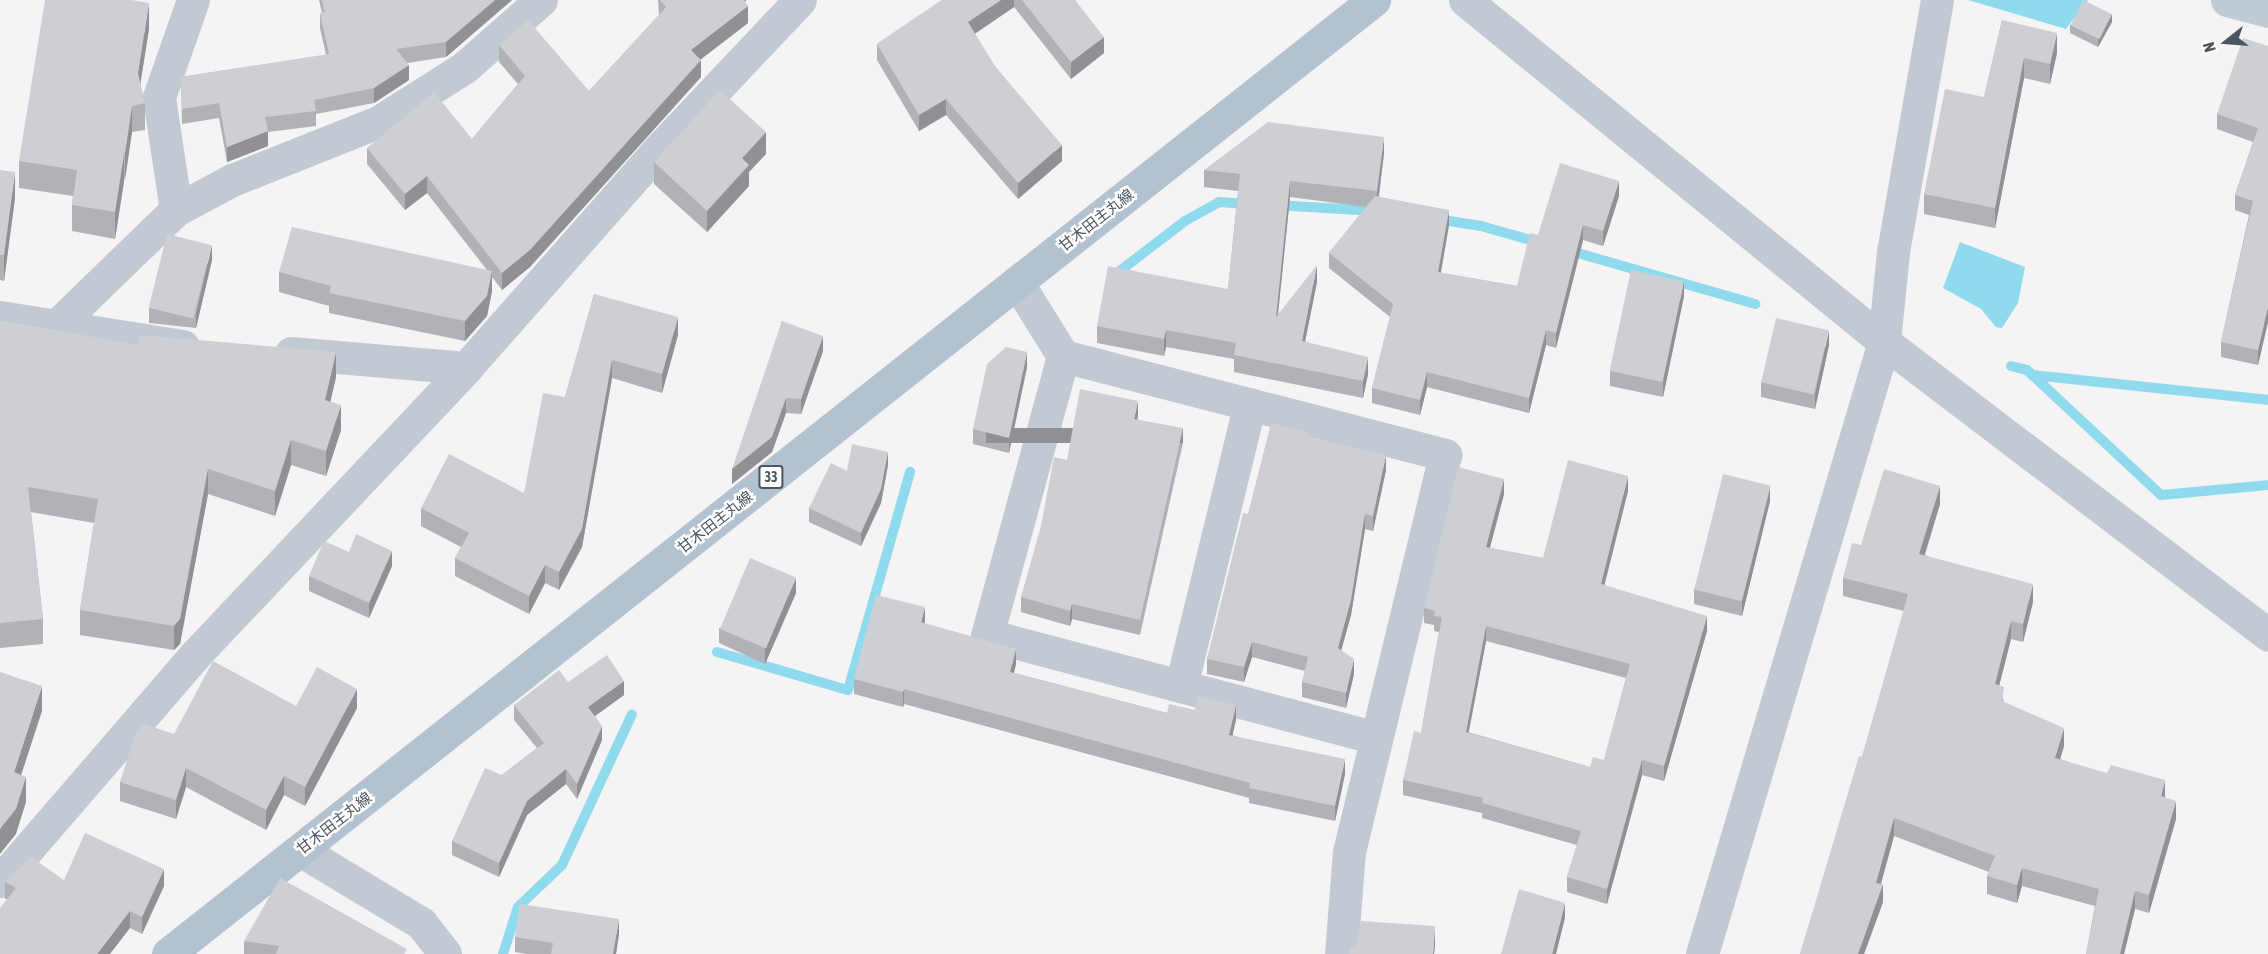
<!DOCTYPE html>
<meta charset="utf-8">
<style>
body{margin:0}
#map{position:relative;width:2268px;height:954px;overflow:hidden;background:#f5f3f3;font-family:"Asap Condensed","Noto Sans JP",sans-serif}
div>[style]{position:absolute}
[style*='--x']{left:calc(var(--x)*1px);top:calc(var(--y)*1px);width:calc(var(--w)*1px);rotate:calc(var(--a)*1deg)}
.water>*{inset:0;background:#90daee}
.stream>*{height:10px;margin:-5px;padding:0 5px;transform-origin:5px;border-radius:5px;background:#90daee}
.minor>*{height:33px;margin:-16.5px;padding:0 16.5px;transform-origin:16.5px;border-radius:16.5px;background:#c1cad2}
.tertiary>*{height:33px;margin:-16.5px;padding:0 16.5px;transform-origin:16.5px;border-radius:16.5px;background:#c1cad2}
.secondary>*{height:33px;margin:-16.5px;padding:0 16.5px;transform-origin:16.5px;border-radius:16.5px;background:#c1cbd6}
.primary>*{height:33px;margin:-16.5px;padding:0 16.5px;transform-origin:16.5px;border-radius:16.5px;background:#b3c2d1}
.wall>*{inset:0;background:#b0b2b7}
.shaded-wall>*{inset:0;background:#909195;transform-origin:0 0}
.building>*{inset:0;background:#cdcfd5;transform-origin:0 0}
span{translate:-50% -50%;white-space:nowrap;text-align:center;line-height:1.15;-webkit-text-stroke:5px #fff;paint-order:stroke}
.shield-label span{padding:2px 4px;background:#fff;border:2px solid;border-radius:4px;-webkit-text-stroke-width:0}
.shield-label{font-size:14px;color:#4a5661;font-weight:700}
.street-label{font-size:15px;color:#4a5661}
.north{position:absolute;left:2196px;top:12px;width:60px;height:60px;-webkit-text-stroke:4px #fff;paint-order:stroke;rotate:253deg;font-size:16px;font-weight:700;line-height:24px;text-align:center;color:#4a5661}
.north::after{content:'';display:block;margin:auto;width:21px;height:27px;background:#4a5661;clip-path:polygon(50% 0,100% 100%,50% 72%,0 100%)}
</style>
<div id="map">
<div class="water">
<i style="clip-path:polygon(1968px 0,2088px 0,2066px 29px)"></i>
<i style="clip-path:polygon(1960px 242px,2025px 267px,2018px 303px,2002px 328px,1996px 327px,1981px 309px,1943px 288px)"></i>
</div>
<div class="stream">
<i style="--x:1275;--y:205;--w:101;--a:3.4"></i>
<i style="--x:1436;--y:219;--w:46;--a:8.8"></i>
<i style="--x:1481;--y:226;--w:62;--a:15.8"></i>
<i style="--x:1567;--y:250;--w:196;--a:16"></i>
<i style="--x:1117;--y:273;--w:86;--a:-37.4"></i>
<i style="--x:1185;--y:221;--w:39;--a:-29"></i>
<i style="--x:1219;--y:202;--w:31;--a:4"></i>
<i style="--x:2011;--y:366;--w:16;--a:14"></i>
<i style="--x:2027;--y:370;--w:183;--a:43"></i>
<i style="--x:2161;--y:495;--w:107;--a:-5.3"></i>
<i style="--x:2032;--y:375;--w:237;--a:6"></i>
<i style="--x:717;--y:652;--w:136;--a:16.2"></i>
<i style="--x:848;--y:690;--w:227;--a:-74.1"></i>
<i style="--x:503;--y:954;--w:49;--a:-72.3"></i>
<i style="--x:518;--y:907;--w:61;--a:-43.7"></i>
<i style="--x:562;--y:865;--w:166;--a:-65.1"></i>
</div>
<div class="minor">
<i style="--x:176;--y:210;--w:114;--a:-98.6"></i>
<i style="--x:159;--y:97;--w:103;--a:-70.7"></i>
<i style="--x:1017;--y:282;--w:87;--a:58.1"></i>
<i style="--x:1063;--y:356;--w:395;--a:14.5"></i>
<i style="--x:1445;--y:455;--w:407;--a:103.6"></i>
<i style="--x:1349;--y:851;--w:103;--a:94.4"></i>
<i style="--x:0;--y:317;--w:185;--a:9"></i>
<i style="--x:53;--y:329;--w:171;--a:-44.1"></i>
<i style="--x:176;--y:210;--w:64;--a:-28.2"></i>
<i style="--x:232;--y:180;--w:159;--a:-21.7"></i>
<i style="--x:380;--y:121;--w:101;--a:-32.4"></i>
<i style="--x:465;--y:67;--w:101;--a:-41.4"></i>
<i style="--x:291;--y:353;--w:176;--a:4.9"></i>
<i style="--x:1063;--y:356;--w:289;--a:105.2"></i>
<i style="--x:987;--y:635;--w:402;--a:14.8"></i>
<i style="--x:1181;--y:686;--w:290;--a:-76.3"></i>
<i style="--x:300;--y:850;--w:141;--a:31.1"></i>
<i style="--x:421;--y:923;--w:39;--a:52"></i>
<i style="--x:0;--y:881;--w:300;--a:-49.2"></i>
<i style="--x:196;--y:654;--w:393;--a:-46.6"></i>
<i style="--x:466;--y:368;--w:292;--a:-48.6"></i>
<i style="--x:659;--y:149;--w:205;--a:-46.6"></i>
</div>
<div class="tertiary">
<i style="--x:1465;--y:0;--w:541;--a:39.22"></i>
<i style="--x:1884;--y:342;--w:483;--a:37.3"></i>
<i style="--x:1702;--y:954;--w:638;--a:-73.44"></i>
<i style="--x:1884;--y:342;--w:90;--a:-84.3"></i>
<i style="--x:1893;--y:252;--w:256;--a:-80.1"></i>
</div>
<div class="secondary">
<i style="--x:2227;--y:0;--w:42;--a:15"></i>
</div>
<div class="primary">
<i style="--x:168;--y:954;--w:1538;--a:-38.35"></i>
</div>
<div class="wall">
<i style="clip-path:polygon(319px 0,512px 0,446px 57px,407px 63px,409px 80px,374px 103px,316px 114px,316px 126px,268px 132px,268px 146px,227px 162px,219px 118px,182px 124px,181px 77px,326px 55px,320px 28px,320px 13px,322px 13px)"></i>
<i style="clip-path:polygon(658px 0,747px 0,745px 2px,748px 23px,700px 59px,701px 77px,530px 267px,502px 290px,492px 277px,492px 291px,487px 316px,465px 341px,329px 313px,329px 306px,279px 292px,279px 272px,487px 270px,427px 193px,405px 210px,367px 164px,367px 148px,472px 139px,518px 84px,499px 62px,499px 45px,589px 91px,659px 15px)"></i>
<i style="clip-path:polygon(942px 0,1075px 0,1104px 53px,1071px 79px,1014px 7px,975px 34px,994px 65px,1062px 161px,1018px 199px,946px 115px,919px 131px,877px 60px,877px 44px)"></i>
<i style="clip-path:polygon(2002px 20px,2057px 53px,2050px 84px,2024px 78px,1995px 228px,1924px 214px,1924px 194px,1984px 97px)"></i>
<i style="clip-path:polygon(2112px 22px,2098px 47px,2070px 33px,2070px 25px)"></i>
<i style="clip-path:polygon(149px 29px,140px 84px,145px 103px,145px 130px,132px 132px,115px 239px,72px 231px,72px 205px,73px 196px,19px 188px,19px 161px)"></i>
<i style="clip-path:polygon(2268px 46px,2268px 322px,2258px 365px,2221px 357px,2221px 342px,2249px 215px,2235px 210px,2235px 195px,2253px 142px,2217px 129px,2217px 114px)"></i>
<i style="clip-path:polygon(1384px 153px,1379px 197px,1449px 225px,1441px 273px,1517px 286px,1538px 235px,1619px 196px,1603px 246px,1583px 240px,1556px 348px,1546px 345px,1529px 413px,1427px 387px,1420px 415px,1372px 403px,1372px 388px,1390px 317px,1329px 268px,1329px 253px,1366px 207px,1290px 197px,1278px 314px,1317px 282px,1305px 341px,1368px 374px,1363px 398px,1234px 372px,1234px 359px,1166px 347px,1164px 356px,1097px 343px,1097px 326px,1228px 289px,1238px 191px,1204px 187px,1204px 170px)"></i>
<i style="clip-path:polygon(766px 154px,749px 172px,749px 186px,707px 232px,654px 184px,654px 162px)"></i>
<i style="clip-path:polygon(0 170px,15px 198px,4px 281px,0 280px)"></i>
<i style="clip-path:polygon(212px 260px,196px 328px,149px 323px,149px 308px)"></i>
<i style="clip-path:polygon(594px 294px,678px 335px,662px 393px,612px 378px,582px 547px,559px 590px,545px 583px,529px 614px,455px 576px,455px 558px,461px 547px,421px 526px,421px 508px,524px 493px,565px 397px)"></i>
<i style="clip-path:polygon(1684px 296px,1663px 397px,1610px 386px,1610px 371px)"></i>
<i style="clip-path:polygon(0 320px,137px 344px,336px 377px,330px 402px,341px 430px,326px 476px,291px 465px,275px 516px,208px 494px,180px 644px,174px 650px,80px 635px,80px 610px,94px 523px,31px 512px,43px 619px,43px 644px,0 648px)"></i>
<i style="clip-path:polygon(782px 321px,823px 351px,801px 414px,786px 413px,772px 452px,732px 484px)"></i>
<i style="clip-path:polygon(1829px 345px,1815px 409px,1761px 397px,1761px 382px)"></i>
<i style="clip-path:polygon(1027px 367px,1009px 453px,973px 444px,973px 429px)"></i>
<i style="clip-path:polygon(1138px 416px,1137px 419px,1183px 443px,1140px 635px,1072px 619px,1070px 626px,1021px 612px,1021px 597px,1067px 460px)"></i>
<i style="clip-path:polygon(1308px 437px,1386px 470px,1373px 531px,1365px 529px,1351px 615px,1341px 650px,1354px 674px,1346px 708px,1302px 697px,1302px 682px,1305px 671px,1252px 657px,1244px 682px,1207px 674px,1207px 659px,1248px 514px)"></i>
<i style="clip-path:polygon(888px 465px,881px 503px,861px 546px,809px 522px,809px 508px,847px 471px)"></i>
<i style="clip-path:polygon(evenodd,1628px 491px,1604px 585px,1707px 631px,1664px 781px,1642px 775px,1607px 904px,1567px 892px,1567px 877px,1577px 845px,1482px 818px,1482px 813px,1403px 795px,1403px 780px,1421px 733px,1439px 632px,1434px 631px,1434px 625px,1424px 623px,1424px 608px,1504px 494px,1490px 548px,1543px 558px,1628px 491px,1486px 641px,1626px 678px,1604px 760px,1590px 767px,1468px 732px,1486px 641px)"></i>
<i style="clip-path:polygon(1770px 501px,1742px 616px,1694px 604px,1694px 589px)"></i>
<i style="clip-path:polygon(1940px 504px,1925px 555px,2033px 602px,2023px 642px,2011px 639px,1999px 686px,2004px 702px,2064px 746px,2060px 759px,2165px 797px,2176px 819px,2149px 913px,2135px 909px,2124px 954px,2086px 954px,2095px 906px,2022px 886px,2017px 903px,1987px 894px,1987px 876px,1989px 872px,1894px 836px,1881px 884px,1883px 902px,1864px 954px,1800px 954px,1862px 757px,1904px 611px,1843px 596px,1843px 578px,1861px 545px)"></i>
<i style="clip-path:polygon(349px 552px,392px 566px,369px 618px,309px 591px,309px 576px)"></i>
<i style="clip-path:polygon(796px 593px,765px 664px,719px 643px,719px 628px)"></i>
<i style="clip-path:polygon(1016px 664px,1014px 673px,1167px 713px,1236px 720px,1232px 735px,1345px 774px,1335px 821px,1249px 803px,1249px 798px,904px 704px,903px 707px,854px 694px,854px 679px)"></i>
<i style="clip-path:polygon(568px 682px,624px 695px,595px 716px,602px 740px,577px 799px,566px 784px,527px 815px,499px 877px,452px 855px,452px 841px,502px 775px,537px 748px,514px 720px,514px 705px)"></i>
<i style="clip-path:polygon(296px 706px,357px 708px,305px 806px,284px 795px,266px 830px,186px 787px,176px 819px,120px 801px,120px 782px,174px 734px)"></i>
<i style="clip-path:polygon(64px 880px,164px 886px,142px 934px,130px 928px,5px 899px,5px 882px)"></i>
<i style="clip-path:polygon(619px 934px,616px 954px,527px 954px,515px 952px,515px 937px)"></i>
<i style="clip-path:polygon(244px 941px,407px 954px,244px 954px)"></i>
</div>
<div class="shaded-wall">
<i style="clip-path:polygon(495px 0,512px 0,446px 57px,446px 42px)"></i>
<i style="clip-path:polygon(1001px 0,1014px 0,1014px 7px,968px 38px,968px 22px)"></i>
<i style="clip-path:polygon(149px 3px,149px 29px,138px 99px,138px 73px)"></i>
<i style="clip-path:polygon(748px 6px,748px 23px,691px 67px,691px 50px)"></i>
<i style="clip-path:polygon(2112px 14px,2112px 22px,2098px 47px,2098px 40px)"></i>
<i style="clip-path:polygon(2057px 33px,2057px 53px,2050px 84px,2050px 64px)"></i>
<i style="clip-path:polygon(1104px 37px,1104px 53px,1071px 79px,1071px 62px)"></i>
<i style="clip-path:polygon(2024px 58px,2024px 78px,1995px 228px,1995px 208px)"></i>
<i style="clip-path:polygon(701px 60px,701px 77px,530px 267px,502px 290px,502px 273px)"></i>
<i style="clip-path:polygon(409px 65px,409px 80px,374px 103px,374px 88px)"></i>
<i style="clip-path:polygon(946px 99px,946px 115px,919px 131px,919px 115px)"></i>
<i style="clip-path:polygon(132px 106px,132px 132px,125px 180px,125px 153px)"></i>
<i style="clip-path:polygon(268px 131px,268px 146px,227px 162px,227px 147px)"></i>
<i style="clip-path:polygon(766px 132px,766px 154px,749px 172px,749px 186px,707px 232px,707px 211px,742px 158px)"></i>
<i style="clip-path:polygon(1384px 137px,1384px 153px,1377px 208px,1377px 191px)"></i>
<i style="clip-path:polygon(1062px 145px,1062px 161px,1018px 199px,1018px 183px)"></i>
<i style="clip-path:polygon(124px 154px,124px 181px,115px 239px,115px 212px)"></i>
<i style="clip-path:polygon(15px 172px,15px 198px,4px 281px,4px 255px)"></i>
<i style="clip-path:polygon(427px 176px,427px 193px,405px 210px,405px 194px)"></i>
<i style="clip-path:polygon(1290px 181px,1290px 197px,1276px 333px,1276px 317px)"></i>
<i style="clip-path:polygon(1619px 181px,1619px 196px,1603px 246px,1603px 231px)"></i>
<i style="clip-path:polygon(1449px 210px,1449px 225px,1438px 287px,1438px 272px)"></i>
<i style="clip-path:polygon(1583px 225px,1583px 240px,1556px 348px,1556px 333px)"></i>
<i style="clip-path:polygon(212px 245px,212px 260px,196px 328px,196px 314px)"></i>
<i style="clip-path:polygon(1317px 265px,1317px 282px,1302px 357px,1302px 341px)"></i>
<i style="clip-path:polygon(492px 271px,492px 291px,487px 316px,465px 341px,465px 321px)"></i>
<i style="clip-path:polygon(1684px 281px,1684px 296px,1663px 397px,1663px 382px)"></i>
<i style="clip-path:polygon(2268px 307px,2268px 322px,2258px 365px,2258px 350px)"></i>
<i style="clip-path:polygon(678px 317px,678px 335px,662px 393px,662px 374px)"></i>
<i style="clip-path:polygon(1166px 330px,1166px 347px,1164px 356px,1164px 339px)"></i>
<i style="clip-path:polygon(1546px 330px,1546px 345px,1529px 413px,1529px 398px)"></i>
<i style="clip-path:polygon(1829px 330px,1829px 345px,1815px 409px,1815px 394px)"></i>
<i style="clip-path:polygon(823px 336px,823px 351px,801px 414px,801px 399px)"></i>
<i style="clip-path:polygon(336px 352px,336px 377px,325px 425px,325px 400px)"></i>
<i style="clip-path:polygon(1027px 352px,1027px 367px,1009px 453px,1009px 438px)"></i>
<i style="clip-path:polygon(1368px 357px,1368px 374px,1363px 398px,1363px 381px)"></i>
<i style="clip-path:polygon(612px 360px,612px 378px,582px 547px,559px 590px,559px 572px)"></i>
<i style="clip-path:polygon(1427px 372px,1427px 387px,1420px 415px,1420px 400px)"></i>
<i style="clip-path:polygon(786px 398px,786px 413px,772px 452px,732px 484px,732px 469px)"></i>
<i style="clip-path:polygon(1138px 401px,1138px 416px,1134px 434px,1134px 419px)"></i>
<i style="clip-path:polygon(341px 405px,341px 430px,326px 476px,326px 451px)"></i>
<i style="left:1183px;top:428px;width:15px;height:197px;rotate:90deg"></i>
<i style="clip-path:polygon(291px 440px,291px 465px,275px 516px,275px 491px)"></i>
<i style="clip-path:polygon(888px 452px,888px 465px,881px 503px,861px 546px,861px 533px)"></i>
<i style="clip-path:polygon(1386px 455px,1386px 470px,1373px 531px,1373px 516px)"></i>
<i style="clip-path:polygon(208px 469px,208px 494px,180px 644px,174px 650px,174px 626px)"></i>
<i style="clip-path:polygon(1628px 476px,1628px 491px,1601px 599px,1601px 584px)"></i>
<i style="clip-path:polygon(1504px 479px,1504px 494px,1486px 562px,1486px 547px)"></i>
<i style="clip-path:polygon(1770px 486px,1770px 501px,1742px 616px,1742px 601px)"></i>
<i style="clip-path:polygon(1940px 486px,1940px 504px,1919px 572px,1919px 554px)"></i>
<i style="clip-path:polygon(1365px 514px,1365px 529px,1351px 615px,1338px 662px,1338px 648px)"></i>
<i style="clip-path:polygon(392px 551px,392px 566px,369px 618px,369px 603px)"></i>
<i style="clip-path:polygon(545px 565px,545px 583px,529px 614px,529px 596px)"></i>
<i style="clip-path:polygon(796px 578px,796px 593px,765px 664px,765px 649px)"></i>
<i style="clip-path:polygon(2033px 584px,2033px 602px,2023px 642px,2023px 624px)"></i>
<i style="clip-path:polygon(1072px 604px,1072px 619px,1070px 626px,1070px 611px)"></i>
<i style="clip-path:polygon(925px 607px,925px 622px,921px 637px,921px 622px)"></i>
<i style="clip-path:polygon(1707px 616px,1707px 631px,1664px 781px,1664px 766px)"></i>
<i style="clip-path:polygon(2011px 621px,2011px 639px,1995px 702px,1995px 684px)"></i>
<i style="clip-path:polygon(1486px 626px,1486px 641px,1466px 747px,1466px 732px)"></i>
<i style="clip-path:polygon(1252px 642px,1252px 657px,1244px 682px,1244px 667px)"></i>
<i style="clip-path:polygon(1016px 649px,1016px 664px,1010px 687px,1010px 672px)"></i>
<i style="clip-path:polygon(1354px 659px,1354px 674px,1346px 708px,1346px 693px)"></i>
<i style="clip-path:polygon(624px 681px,624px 695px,588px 721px,588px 707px)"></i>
<i style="clip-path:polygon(42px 686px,42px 711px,14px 797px,14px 772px)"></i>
<i style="clip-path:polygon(357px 689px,357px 708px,305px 806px,305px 787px)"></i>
<i style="clip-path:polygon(904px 689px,904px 704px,903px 707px,903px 692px)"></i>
<i style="clip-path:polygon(1236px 705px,1236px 720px,1229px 750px,1229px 735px)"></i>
<i style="clip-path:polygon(602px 726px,602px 740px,577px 799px,577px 784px)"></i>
<i style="clip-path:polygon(2064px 728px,2064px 746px,2055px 776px,2055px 758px)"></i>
<i style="clip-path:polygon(1345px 759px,1345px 774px,1335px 821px,1335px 806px)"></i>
<i style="clip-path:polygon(1642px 760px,1642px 775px,1607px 904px,1607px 889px)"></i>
<i style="clip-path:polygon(186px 768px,186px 787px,176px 819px,176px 800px)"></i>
<i style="clip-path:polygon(566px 769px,566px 784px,527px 815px,499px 877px,499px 863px,527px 801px)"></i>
<i style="clip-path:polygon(284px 776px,284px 795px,266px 830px,266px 810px)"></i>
<i style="clip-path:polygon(26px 777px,26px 802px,16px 834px,0 854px,0 829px)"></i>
<i style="clip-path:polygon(2165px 780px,2165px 798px,2161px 796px)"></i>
<i style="clip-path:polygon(2176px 801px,2176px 819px,2149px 913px,2149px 895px)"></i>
<i style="clip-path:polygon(1894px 818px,1894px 836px,1876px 901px,1876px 883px)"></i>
<i style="clip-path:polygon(2022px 868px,2022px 886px,2017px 903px,2017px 885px)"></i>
<i style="clip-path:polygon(164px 869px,164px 886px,142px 934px,142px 917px)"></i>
<i style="clip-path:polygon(1883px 884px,1883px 902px,1864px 954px,1858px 954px)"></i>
<i style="clip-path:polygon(2135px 891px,2135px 909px,2124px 954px,2120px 954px)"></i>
<i style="clip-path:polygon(1565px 903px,1565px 918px,1556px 954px,1552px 954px)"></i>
<i style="clip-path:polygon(130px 911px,130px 928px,110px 954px,97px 954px)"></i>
<i style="clip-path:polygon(619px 919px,619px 934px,616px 954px,613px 954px)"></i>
<i style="clip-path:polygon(1435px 926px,1435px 947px,1434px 954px,1433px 954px)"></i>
</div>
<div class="building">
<i style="clip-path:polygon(45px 0,132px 0,149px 3px,138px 73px,145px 103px,132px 106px,125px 153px,121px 154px,124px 154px,115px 212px,72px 205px,77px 170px,19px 161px)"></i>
<i style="clip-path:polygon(322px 0,495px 0,446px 42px,396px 49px,409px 65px,374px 88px,314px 100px,316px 111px,265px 117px,268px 131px,227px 147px,219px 103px,182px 109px,181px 77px,329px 54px,320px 13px,325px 12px)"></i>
<i style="clip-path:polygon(660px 0,743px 0,748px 6px,691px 50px,701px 60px,530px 250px,502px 273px,427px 176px,405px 194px,367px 148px,434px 92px,472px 139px,525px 76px,499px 45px,528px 20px,589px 91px,666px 7px)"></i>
<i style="clip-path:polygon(942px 0,1001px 0,968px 22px,994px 65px,1062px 145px,1018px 183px,946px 99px,919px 115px,877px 44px)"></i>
<i style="clip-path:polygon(1022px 0,1075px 0,1104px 37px,1071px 62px)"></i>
<i style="left:2083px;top:0;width:32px;height:28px;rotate:26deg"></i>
<i style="clip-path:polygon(2002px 20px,2057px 33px,2050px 64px,2024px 58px,1995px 208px,1924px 194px,1945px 89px,1984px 97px)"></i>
<i style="clip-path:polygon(2243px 38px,2268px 46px,2268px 307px,2258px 350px,2221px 342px,2253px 201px,2235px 195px,2258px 128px,2217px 114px)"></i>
<i style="clip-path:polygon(720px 90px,766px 132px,742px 158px,749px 165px,707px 211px,654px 162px)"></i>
<i style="clip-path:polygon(1268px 122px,1384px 137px,1377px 191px,1290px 181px,1276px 317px,1317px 265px,1302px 341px,1368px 357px,1363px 381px,1234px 355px,1236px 343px,1166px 330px,1164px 339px,1097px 326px,1108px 266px,1228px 289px,1240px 174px,1204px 170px)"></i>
<i style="clip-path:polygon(1560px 163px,1619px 181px,1603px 231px,1583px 225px,1556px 333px,1546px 330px,1529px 398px,1427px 372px,1420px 400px,1372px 388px,1393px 304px,1329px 253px,1375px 196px,1449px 210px,1438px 272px,1517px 286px,1530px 233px,1538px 235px)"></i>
<i style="clip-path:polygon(0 170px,15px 172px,4px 255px,0 255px)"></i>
<i style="clip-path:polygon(292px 227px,492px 271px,487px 296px,465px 321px,329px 293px,331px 286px,279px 272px)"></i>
<i style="left:167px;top:234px;width:46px;height:76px;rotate:14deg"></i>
<i style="left:1631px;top:270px;width:54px;height:103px;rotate:12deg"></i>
<i style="clip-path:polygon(594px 294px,678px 317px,662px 374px,612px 360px,582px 529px,559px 572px,545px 565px,529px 596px,455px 558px,469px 533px,421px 508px,449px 454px,524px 493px,543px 393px,565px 397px)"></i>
<i style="left:1776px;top:318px;width:54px;height:66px;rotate:13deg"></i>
<i style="clip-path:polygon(0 320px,137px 344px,140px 335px,336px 352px,325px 400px,341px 405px,326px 451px,291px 440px,275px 491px,208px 469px,180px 619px,174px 626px,80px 610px,98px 499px,28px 487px,43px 619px,0 623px)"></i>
<i style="clip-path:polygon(782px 321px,823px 336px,801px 399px,786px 398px,772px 437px,732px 469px)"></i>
<i style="clip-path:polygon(1006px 347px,1027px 352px,1009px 438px,973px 429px,987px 364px)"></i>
<i style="clip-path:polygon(1080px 389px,1138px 401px,1134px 419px,1183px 428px,1140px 620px,1072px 604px,1070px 611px,1021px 597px,1041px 526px,1054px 457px,1067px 460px)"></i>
<i style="clip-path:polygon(1271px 423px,1308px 432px,1307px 437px,1386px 455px,1373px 516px,1365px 514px,1351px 600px,1338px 648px,1354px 659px,1346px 693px,1302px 682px,1308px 657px,1252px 642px,1244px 667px,1207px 659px,1243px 513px,1248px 514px)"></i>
<i style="clip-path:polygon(852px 444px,888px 452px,881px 489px,861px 533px,809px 508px,831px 463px,847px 471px)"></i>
<i style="clip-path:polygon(evenodd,1568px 460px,1628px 476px,1601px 584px,1707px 616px,1664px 766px,1642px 760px,1607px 889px,1567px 877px,1581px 831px,1482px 803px,1483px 798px,1403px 780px,1414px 731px,1421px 733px,1442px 617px,1434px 616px,1435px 611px,1424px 608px,1458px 467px,1504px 479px,1486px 547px,1543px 558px,1568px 460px,1486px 626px,1630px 664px,1604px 760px,1593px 757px,1590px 767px,1466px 732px,1486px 626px)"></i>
<i style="clip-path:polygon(1884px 469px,1940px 486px,1919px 554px,2033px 584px,2023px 624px,2011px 621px,1995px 684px,2004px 687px,2002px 701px,2064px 728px,2055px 758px,2107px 773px,2111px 765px,2165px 780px,2161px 796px,2176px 801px,2149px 895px,2135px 891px,2120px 954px,2086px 954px,2099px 889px,2022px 868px,2017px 885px,1987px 876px,1995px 856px,1894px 818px,1876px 883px,1883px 884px,1858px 954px,1800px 954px,1859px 756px,1862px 757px,1908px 594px,1843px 578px,1852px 543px,1861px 545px)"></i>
<i style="left:1723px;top:474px;width:49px;height:119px;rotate:14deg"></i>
<i style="clip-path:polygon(356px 534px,392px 551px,369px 603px,309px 576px,324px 541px,349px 552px)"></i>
<i style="left:750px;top:558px;width:50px;height:77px;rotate:23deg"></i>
<i style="clip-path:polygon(876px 595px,925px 607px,921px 622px,1016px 649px,1010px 672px,1167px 713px,1169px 704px,1195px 710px,1199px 696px,1236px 705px,1229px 735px,1345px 759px,1335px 806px,1249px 788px,1250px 783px,904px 689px,903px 692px,854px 679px)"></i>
<i style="clip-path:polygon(607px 655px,624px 681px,588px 707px,602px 726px,577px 784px,566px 769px,527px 801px,499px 863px,452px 841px,485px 768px,502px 775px,544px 743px,514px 705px,559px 670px,568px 682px)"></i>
<i style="clip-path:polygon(213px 661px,296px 706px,317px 667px,357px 689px,305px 787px,284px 776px,266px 810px,186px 768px,176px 800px,120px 782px,136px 733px,144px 724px,174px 734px)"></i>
<i style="clip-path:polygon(0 672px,42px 686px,14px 772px,26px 777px,16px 809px,0 829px)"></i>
<i style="clip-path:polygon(85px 833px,164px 869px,142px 917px,130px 911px,97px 954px,0 954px,0 908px,16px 888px,5px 882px,31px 857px,64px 880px)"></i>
<i style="clip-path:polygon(280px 878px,407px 949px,404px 954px,276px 954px,279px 946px,244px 941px)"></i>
<i style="clip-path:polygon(1519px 889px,1565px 903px,1552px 954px,1501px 954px)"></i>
<i style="clip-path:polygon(520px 904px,619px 919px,613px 954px,551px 954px,553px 943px,515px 937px)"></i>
<i style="clip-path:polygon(1361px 921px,1435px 926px,1433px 954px,1350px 954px,1350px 949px,1357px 943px)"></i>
</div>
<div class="shield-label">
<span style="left:771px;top:477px">33</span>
</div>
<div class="street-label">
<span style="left:1096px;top:220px;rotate:-38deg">甘木田主丸線</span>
<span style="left:715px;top:522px;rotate:-38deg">甘木田主丸線</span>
<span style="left:334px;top:823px;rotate:-38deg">甘木田主丸線</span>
</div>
<div class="north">N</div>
</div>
